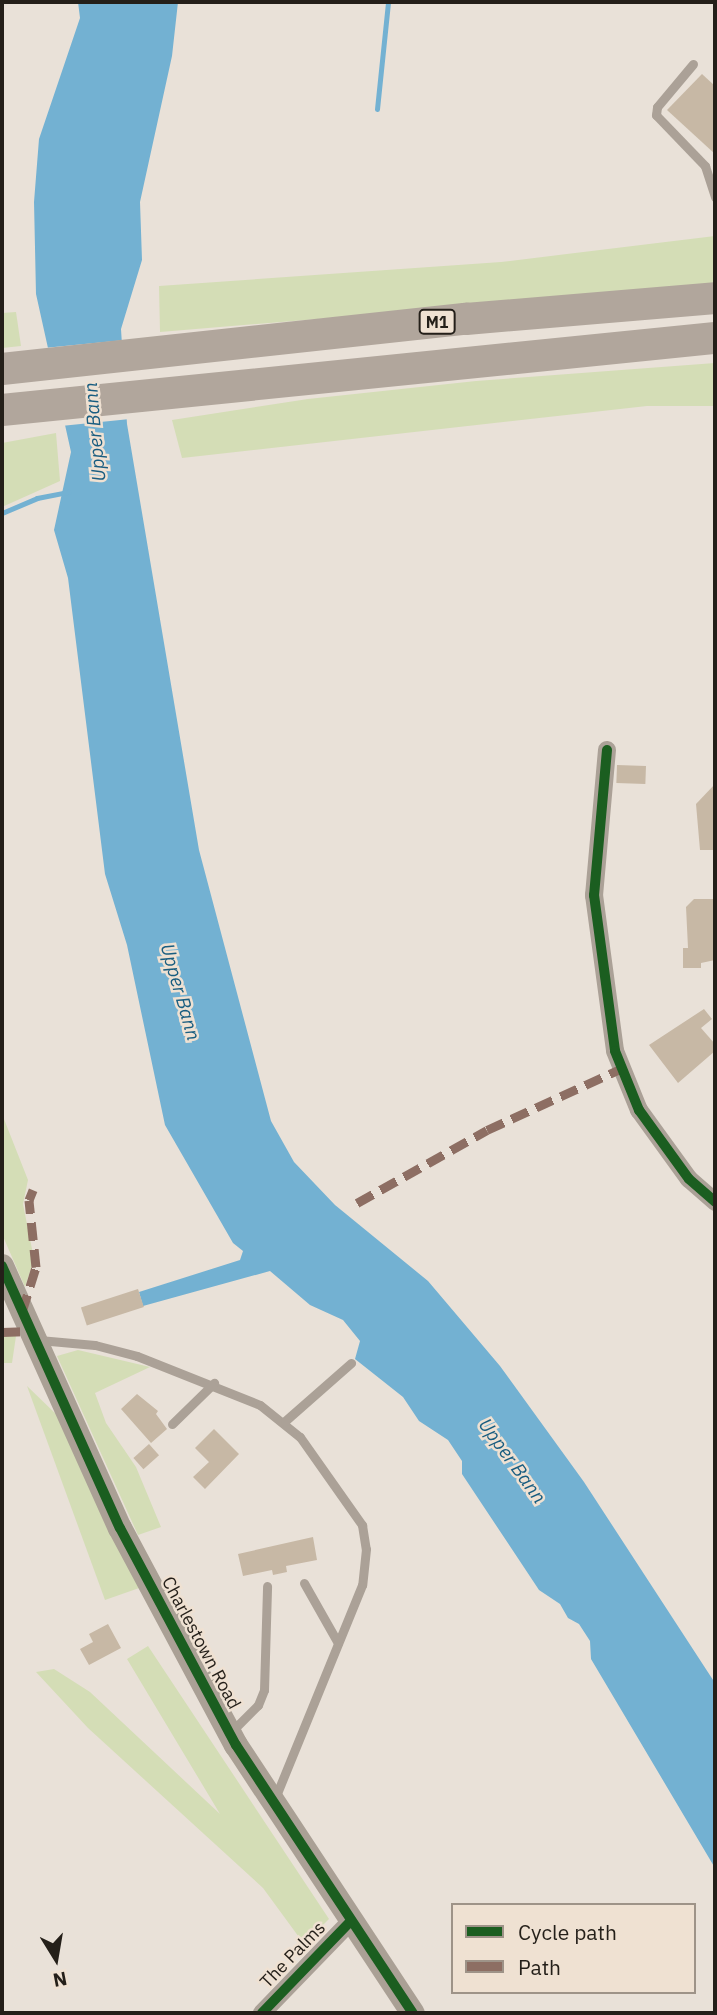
<!DOCTYPE html>
<style>
body{margin:0}
#map{position:relative;width:717px;height:2015px;overflow:hidden;background:#e9e1d8;font-family:"IBM Plex Sans",sans-serif}
div>[style]{position:absolute}
[style*='--x']{left:calc(var(--x)*1px);top:calc(var(--y)*1px);width:calc(var(--w)*1px);rotate:calc(var(--a)*1deg)}
.green>*{inset:0;background:#d4ddb6}
.water>*{inset:0;background:#73b1d2}
.pier>*{inset:0;background:#e9e1d8}
.stream>*{height:5px;margin:-2.5px;padding:0 2.5px;transform-origin:2.5px;border-radius:2.5px;background:#73b1d2}
.building>*{inset:0;background:#c7b8a5;transform-origin:0 0}
.service>*{height:9px;margin:-4.5px;padding:0 4.5px;transform-origin:4.5px;border-radius:4.5px;background:#aba197}
.minor>*{height:18px;margin:-9px;padding:0 9px;transform-origin:9px;border-radius:9px;background:#aba197}
.secondary>*{height:24px;margin:-12px;padding:0 12px;transform-origin:12px;border-radius:12px;background:#aaa095}
.motorway>*{height:32px;margin:-16px;padding:0 16px;transform-origin:16px;border-radius:16px;background:#b1a69c}
.quiet>*{height:9px;margin-top:-4.5px;transform-origin:0;background:repeating-linear-gradient(90deg,#8d6e63 0 18px,transparent 0 27px)}
.cycleway>*{height:10px;margin:-5px;padding:0 5px;transform-origin:5px;border-radius:5px;background:#1b5e20}
span{translate:-50% -50%;white-space:nowrap;text-align:center;line-height:1.15;-webkit-text-stroke:5px #efe1d2;paint-order:stroke}
.shield-label span{padding:2px 5px;background:#efe1d2;border:2px solid;border-radius:5px;-webkit-text-stroke-width:0}
.shield-label{font-size:16px;color:#241f19;font-weight:700}
.street-label{font-size:18px;color:#241f19}
.water-label{font-size:19px;color:#195d80;font-style:italic}
.frame{position:absolute;inset:0;border:4px solid #241f19;pointer-events:none}
.legend{position:absolute;left:451px;top:1903px;width:245px;height:91px;box-sizing:border-box;background:#efe1d2;border:2px solid #9e9388;margin:0;padding:9px 12px;list-style:none;font-size:21px;color:#241f19}
.legend li{display:flex;align-items:center;gap:14px;height:35px}
.legend b{width:35px;border:2px solid #9e9388}
.north{position:absolute;left:21px;top:1924px;width:70px;height:70px;-webkit-text-stroke:5px #efe1d2;paint-order:stroke;rotate:169deg;font-size:19px;font-weight:700;line-height:28px;text-align:center;color:#241f19}
.north::after{content:'';display:block;margin:auto;width:24px;height:32px;background:#241f19;clip-path:polygon(50% 0,100% 100%,50% 72%,0 100%)}
</style>
<div id="map">
<div class="green">
<i style="clip-path:polygon(715px 236px,715px 286px,160px 332px,159px 286px,501px 262px)"></i>
<i style="clip-path:polygon(16px 312px,21px 346px,2px 348px,2px 313px)"></i>
<i style="clip-path:polygon(715px 363px,715px 406px,647px 406px,182px 458px,172px 420px,308px 399px,476px 381px)"></i>
<i style="clip-path:polygon(56px 433px,60px 481px,2px 507px,2px 443px)"></i>
<i style="clip-path:polygon(2px 1114px,28px 1180px,23px 1204px,34px 1259px,25px 1287px,2px 1234px)"></i>
<i style="clip-path:polygon(2px 1336px,16px 1336px,12px 1363px,2px 1363px)"></i>
<i style="clip-path:polygon(78px 1350px,150px 1367px,95px 1393px,106px 1423px,136px 1467px,161px 1527px,138px 1535px,57px 1356px)"></i>
<i style="clip-path:polygon(27px 1386px,57px 1415px,142px 1587px,105px 1600px)"></i>
<i style="clip-path:polygon(148px 1646px,329px 1919px,304px 1944px,263px 1888px,88px 1728px,36px 1672px,54px 1669px,90px 1692px,220px 1814px,127px 1659px)"></i>
</div>
<div class="water">
<i style="clip-path:polygon(78px 2px,178px 2px,172px 56px,140px 202px,142px 260px,121px 329px,127px 424px,199px 850px,271px 1121px,294px 1162px,335px 1205px,428px 1281px,500px 1366px,584px 1482px,715px 1683px,715px 1868px,591px 1659px,590px 1641px,579px 1624px,568px 1618px,560px 1604px,539px 1590px,462px 1474px,462px 1461px,448px 1440px,419px 1421px,403px 1397px,355px 1359px,360px 1341px,343px 1320px,310px 1305px,270px 1271px,143px 1306px,139px 1292px,240px 1260px,243px 1251px,233px 1243px,165px 1125px,127px 945px,105px 874px,68px 578px,54px 530px,71px 452px,36px 294px,34px 202px,39px 139px,80px 18px)"></i>
</div>
<div class="pier">
<i style="clip-path:polygon(125px 340px,130px 419px,61px 426px,44px 348px)"></i>
</div>
<div class="stream">
<i style="--x:377;--y:109;--w:108;--a:-84.1"></i>
<i style="--x:2;--y:513;--w:38;--a:-23"></i>
<i style="--x:37;--y:498;--w:32;--a:-11"></i>
</div>
<div class="building">
<i style="clip-path:polygon(702px 74px,715px 86px,715px 154px,667px 110px)"></i>
<i style="left:617px;top:765px;width:29px;height:18px;rotate:2deg"></i>
<i style="clip-path:polygon(715px 784px,715px 850px,700px 850px,696px 804px)"></i>
<i style="clip-path:polygon(694px 899px,715px 899px,715px 960px,701px 963px,701px 968px,683px 968px,683px 948px,688px 948px,686px 907px)"></i>
<i style="clip-path:polygon(704px 1009px,712px 1019px,701px 1028px,715px 1044px,715px 1051px,678px 1083px,649px 1045px)"></i>
<i style="left:138px;top:1289px;width:19px;height:60px;rotate:72deg"></i>
<i style="clip-path:polygon(137px 1394px,158px 1411px,156px 1414px,167px 1429px,151px 1443px,121px 1409px)"></i>
<i style="clip-path:polygon(214px 1429px,239px 1454px,205px 1489px,193px 1477px,209px 1462px,195px 1448px)"></i>
<i style="left:149px;top:1444px;width:15px;height:21px;rotate:48deg"></i>
<i style="clip-path:polygon(313px 1537px,317px 1560px,286px 1566px,287px 1572px,273px 1575px,272px 1570px,243px 1576px,238px 1554px)"></i>
<i style="clip-path:polygon(108px 1624px,121px 1648px,89px 1665px,80px 1649px,93px 1642px,89px 1634px)"></i>
</div>
<div class="service">
<i style="--x:693;--y:64;--w:56;--a:129.9"></i>
<i style="--x:657;--y:107;--w:8;--a:97"></i>
<i style="--x:656;--y:115;--w:71;--a:46.1"></i>
<i style="--x:705;--y:166;--w:33;--a:72"></i>
<i style="--x:39;--y:1340;--w:56;--a:5.1"></i>
<i style="--x:95;--y:1345;--w:43;--a:14.7"></i>
<i style="--x:137;--y:1356;--w:132;--a:21.7"></i>
<i style="--x:260;--y:1405;--w:51;--a:38.7"></i>
<i style="--x:300;--y:1437;--w:108;--a:54.8"></i>
<i style="--x:362;--y:1525;--w:24;--a:81"></i>
<i style="--x:366;--y:1549;--w:36;--a:96"></i>
<i style="--x:362;--y:1585;--w:230;--a:112.2"></i>
<i style="--x:285;--y:1421;--w:88;--a:-41.3"></i>
<i style="--x:172;--y:1424;--w:59;--a:-44.3"></i>
<i style="--x:304;--y:1583;--w:69;--a:60.5"></i>
<i style="--x:231;--y:1732;--w:38;--a:-45"></i>
<i style="--x:258;--y:1705;--w:16;--a:-68"></i>
<i style="--x:264;--y:1690;--w:104;--a:-88.3"></i>
</div>
<div class="minor">
<i style="--x:607;--y:750;--w:146;--a:95.1"></i>
<i style="--x:594;--y:895;--w:157;--a:82.3"></i>
<i style="--x:615;--y:1051;--w:64;--a:67.9"></i>
<i style="--x:639;--y:1110;--w:85;--a:54.1"></i>
<i style="--x:689;--y:1179;--w:35;--a:41"></i>
<i style="--x:262;--y:2013;--w:127;--a:-46"></i>
</div>
<div class="secondary">
<i style="--x:2;--y:1266;--w:287;--a:65.8"></i>
<i style="--x:120;--y:1528;--w:246;--a:61.9"></i>
<i style="--x:236;--y:1745;--w:321;--a:56.6"></i>
</div>
<div class="motorway">
<i style="--x:2;--y:369;--w:467;--a:-6.2"></i>
<i style="--x:466;--y:319;--w:250;--a:-4.8"></i>
<i style="--x:2;--y:410;--w:717;--a:-5.77"></i>
</div>
<div class="quiet">
<i style="--x:357;--y:1203;--w:149;--a:-29.3"></i>
<i style="--x:487;--y:1130;--w:146;--a:-24.6"></i>
<i style="--x:22;--y:1312;--w:47;--a:-72.7"></i>
<i style="--x:36;--y:1267;--w:67;--a:-96"></i>
<i style="--x:29;--y:1200;--w:11;--a:-68"></i>
<i style="--x:2;--y:1332;--w:29;--a:-2"></i>
</div>
<div class="cycleway">
<i style="--x:607;--y:750;--w:146;--a:95.1"></i>
<i style="--x:594;--y:895;--w:157;--a:82.3"></i>
<i style="--x:615;--y:1051;--w:64;--a:67.9"></i>
<i style="--x:639;--y:1110;--w:85;--a:54.1"></i>
<i style="--x:689;--y:1179;--w:35;--a:41"></i>
<i style="--x:2;--y:1266;--w:287;--a:65.8"></i>
<i style="--x:120;--y:1528;--w:246;--a:61.9"></i>
<i style="--x:236;--y:1745;--w:321;--a:56.6"></i>
<i style="--x:262;--y:2013;--w:127;--a:-46"></i>
</div>
<div class="shield-label">
<span style="left:437px;top:322px">M1</span>
</div>
<div class="street-label">
<span style="left:201px;top:1643px;rotate:62deg">Charlestown Road</span>
<span style="left:293px;top:1955px;rotate:-46deg">The Palms</span>
</div>
<div class="water-label">
<span style="left:95px;top:432px;rotate:-95deg">Upper Bann</span>
<span style="left:180px;top:992px;rotate:74deg">Upper Bann</span>
<span style="left:512px;top:1461px;rotate:54deg">Upper Bann</span>
</div>
<div class="frame"></div>
<ul class="legend">
<li><b style="height:9px;background:#1b5e20"></b>Cycle path</li>
<li><b style="height:9px;background:#8d6e63"></b>Path</li>
</ul>
<div class="north">N</div>
</div>
